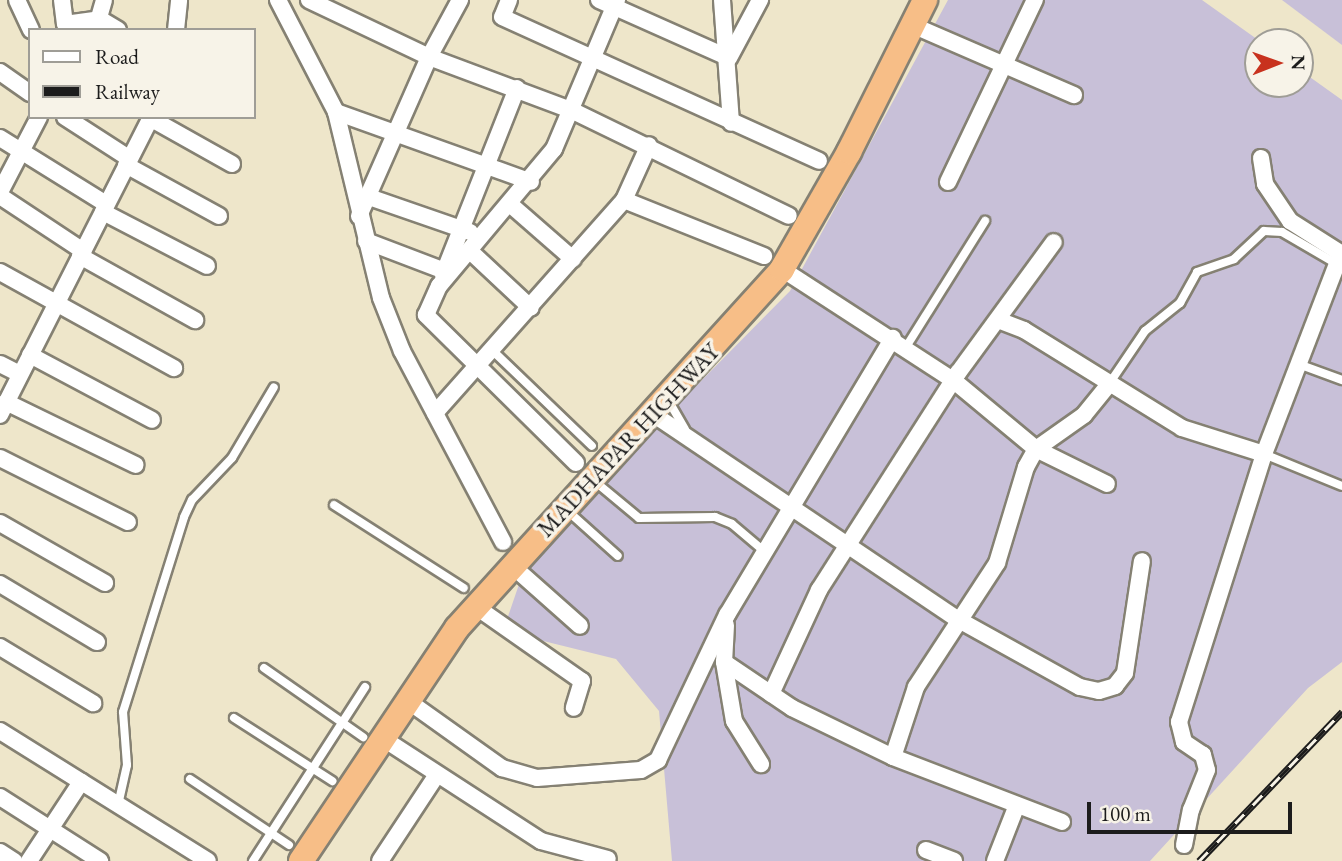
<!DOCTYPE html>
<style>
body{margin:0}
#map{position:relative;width:1342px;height:861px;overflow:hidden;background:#eee6ca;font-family:"EB Garamond",serif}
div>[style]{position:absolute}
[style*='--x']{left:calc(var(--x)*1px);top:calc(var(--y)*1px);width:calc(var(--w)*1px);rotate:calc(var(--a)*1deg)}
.industrial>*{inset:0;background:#c8c0d8}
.roads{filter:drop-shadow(2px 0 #858173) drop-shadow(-2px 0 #858173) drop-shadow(0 2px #858173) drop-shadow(0 -2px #858173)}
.service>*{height:8px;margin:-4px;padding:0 4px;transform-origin:4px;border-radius:4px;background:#fff}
.minor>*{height:16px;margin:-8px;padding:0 8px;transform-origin:8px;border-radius:8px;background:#fff}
.trunk>*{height:24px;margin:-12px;padding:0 12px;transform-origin:12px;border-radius:12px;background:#f7be87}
.rail>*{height:7px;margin-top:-3.5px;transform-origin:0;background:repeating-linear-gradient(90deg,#f7f3e8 0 13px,#1c1c1c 0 26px);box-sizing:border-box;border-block:2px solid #1c1c1c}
span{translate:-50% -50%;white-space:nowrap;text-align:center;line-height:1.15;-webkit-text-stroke:7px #f7f3e8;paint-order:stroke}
.street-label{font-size:24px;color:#1c1c1c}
.legend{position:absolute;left:28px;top:28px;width:228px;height:91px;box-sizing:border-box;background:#f7f3e8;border:2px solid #9f9d96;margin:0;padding:9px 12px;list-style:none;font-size:21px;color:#1c1c1c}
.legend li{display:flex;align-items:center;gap:14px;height:35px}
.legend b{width:35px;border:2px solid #9f9d96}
.north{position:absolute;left:1244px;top:28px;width:70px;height:70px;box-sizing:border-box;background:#f7f3e8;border:2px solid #9f9d96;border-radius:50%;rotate:89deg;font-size:19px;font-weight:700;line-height:28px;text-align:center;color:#1c1c1c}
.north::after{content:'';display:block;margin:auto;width:24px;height:32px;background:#c8321e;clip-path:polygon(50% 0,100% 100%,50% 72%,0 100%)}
.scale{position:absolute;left:1087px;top:802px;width:205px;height:32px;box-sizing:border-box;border:4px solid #1c1c1c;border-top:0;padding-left:9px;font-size:21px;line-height:24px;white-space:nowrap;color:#1c1c1c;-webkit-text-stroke:5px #f7f3e8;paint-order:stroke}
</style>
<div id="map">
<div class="industrial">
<i style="clip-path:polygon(948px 0,1202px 0,1261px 42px,1258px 84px,1300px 84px,1300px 70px,1342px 100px,1342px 662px,1308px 688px,1150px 861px,672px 861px,659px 711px,616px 659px,503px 631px,529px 555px,790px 291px)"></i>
<i style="clip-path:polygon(1282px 0,1342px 0,1342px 45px)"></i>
</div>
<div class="roads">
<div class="service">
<i style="--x:906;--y:347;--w:149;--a:-57.9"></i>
<i style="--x:493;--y:351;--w:137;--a:43.8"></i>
<i style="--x:1301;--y:365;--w:44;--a:20.1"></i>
<i style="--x:1109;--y:384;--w:64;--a:-55.8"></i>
<i style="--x:1145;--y:331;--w:45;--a:-38.7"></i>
<i style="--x:1180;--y:303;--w:35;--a:-61"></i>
<i style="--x:1197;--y:272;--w:39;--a:-19"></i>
<i style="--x:1234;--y:259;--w:41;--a:-43"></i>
<i style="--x:1264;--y:231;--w:18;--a:3"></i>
<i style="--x:1282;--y:232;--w:64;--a:30.2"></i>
<i style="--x:671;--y:405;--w:28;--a:60"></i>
<i style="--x:1264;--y:454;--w:84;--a:22.3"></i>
<i style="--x:598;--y:484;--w:53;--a:39.7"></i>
<i style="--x:639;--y:518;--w:76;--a:-0.8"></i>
<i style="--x:715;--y:517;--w:18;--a:22"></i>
<i style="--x:732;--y:524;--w:43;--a:40.3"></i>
<i style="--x:334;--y:505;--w:154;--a:32.6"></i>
<i style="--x:570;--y:513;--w:64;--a:41.9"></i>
<i style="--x:264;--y:668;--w:121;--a:34.9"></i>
<i style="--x:234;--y:718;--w:117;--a:32.7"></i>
<i style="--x:190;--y:779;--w:119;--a:33.7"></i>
<i style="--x:118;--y:805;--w:41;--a:-77.3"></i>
<i style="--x:127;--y:765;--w:53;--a:-94.3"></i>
<i style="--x:123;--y:712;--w:204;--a:-72.6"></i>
<i style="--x:184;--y:517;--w:19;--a:-65"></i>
<i style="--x:192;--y:500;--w:58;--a:-46.4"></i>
<i style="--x:232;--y:458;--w:82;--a:-59.4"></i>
<i style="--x:253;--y:861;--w:207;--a:-57.2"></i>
</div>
<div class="minor">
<i style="--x:17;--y:0;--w:33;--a:65"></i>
<i style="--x:62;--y:0;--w:24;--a:83"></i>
<i style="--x:65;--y:24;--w:35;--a:-8"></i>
<i style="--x:100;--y:19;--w:21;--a:31"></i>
<i style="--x:278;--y:0;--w:126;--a:62.6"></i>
<i style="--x:336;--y:112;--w:191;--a:76.4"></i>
<i style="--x:381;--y:298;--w:57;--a:68.4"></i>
<i style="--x:402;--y:351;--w:216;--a:62.1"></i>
<i style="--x:309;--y:0;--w:133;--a:25.4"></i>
<i style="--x:429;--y:57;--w:152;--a:20.5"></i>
<i style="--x:571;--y:110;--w:242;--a:25.9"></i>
<i style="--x:509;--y:0;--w:18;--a:112"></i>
<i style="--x:502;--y:17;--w:348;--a:24.4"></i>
<i style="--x:599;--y:0;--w:142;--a:24"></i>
<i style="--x:729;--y:58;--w:66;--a:-61.9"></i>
<i style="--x:722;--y:0;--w:123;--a:85.8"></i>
<i style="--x:96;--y:28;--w:29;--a:-74"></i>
<i style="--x:919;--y:28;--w:169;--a:23.4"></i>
<i style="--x:176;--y:30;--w:30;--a:-84"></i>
<i style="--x:0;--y:72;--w:37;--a:35"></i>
<i style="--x:336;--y:112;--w:207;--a:19.7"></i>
<i style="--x:65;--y:117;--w:77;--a:32.9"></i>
<i style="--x:150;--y:118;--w:94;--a:29.3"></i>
<i style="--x:0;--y:138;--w:125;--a:31.9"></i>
<i style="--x:1261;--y:158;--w:26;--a:81"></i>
<i style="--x:1265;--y:184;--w:45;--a:56"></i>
<i style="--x:1290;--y:221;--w:62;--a:32.4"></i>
<i style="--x:126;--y:165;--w:106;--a:28.7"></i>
<i style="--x:948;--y:182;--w:202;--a:-64.5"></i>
<i style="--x:0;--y:192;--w:85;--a:-62.5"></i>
<i style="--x:0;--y:196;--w:100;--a:33.5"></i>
<i style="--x:369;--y:197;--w:107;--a:19.1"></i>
<i style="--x:624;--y:200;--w:151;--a:21.8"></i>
<i style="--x:511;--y:205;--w:82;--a:41.1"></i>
<i style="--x:103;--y:212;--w:117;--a:27.4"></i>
<i style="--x:359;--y:216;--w:174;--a:-66.2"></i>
<i style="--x:429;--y:57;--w:65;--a:-61.5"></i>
<i style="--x:366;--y:241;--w:85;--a:20.8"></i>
<i style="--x:470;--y:251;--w:83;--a:43.1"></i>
<i style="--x:80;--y:256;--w:132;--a:29.1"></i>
<i style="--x:0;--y:272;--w:199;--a:28.9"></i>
<i style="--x:788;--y:273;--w:197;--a:33"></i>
<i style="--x:953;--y:380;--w:108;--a:39.7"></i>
<i style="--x:1036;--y:449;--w:79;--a:26.2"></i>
<i style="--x:443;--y:275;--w:201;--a:-68.4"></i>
<i style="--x:998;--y:320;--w:28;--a:21"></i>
<i style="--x:1024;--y:330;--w:186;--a:31.8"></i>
<i style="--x:1182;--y:428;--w:86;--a:17.6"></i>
<i style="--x:30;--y:355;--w:138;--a:28"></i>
<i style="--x:0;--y:364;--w:22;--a:27"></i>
<i style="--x:6;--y:402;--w:144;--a:25.9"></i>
<i style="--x:435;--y:413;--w:285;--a:-48.4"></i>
<i style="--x:624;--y:200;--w:60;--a:-65.6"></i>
<i style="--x:0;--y:415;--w:334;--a:-63.1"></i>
<i style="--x:659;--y:418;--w:362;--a:34"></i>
<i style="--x:959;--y:620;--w:138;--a:29"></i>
<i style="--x:1080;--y:687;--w:19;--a:12"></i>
<i style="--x:1099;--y:691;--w:17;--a:-17"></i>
<i style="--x:1115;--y:686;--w:16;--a:-52"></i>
<i style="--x:1125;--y:673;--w:113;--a:-81.4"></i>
<i style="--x:0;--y:458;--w:143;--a:26.6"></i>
<i style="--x:576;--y:463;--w:211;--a:-135.4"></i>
<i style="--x:426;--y:315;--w:32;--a:-66"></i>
<i style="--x:439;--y:286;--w:179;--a:-50"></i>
<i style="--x:554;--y:149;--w:162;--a:-67.1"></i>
<i style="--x:0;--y:523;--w:121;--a:29.7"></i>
<i style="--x:517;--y:570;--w:84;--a:41.6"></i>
<i style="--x:0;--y:584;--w:113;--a:30.9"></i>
<i style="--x:482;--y:611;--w:122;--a:35"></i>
<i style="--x:582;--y:681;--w:28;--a:107"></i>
<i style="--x:726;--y:625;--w:37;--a:93"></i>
<i style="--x:724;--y:662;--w:60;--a:80.4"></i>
<i style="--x:734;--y:721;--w:51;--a:57.9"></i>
<i style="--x:0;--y:647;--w:109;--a:31.1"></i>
<i style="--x:724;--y:662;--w:82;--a:34.1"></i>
<i style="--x:792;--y:708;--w:112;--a:25.9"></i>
<i style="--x:893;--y:757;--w:181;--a:21"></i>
<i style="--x:771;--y:694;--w:115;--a:-65.2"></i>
<i style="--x:819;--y:590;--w:258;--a:-57.4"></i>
<i style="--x:958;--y:373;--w:162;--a:-53.8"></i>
<i style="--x:415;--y:706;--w:107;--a:35.5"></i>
<i style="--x:502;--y:768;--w:36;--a:16"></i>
<i style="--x:537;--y:778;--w:104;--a:-4.4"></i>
<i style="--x:641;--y:770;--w:20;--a:-30"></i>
<i style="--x:658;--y:760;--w:161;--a:-64.6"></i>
<i style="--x:727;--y:615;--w:323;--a:-59.1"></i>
<i style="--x:0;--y:731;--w:245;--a:32"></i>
<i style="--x:390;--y:743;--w:180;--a:33"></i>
<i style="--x:541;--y:841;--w:69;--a:15"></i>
<i style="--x:893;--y:757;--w:74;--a:-71.8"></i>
<i style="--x:916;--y:687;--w:148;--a:-56.8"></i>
<i style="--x:997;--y:563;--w:100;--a:-73.2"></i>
<i style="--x:1026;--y:467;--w:21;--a:-61"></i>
<i style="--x:1036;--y:449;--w:59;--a:-35.3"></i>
<i style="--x:1084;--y:415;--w:40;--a:-51"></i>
<i style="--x:0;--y:797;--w:119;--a:32.6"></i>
<i style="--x:1184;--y:845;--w:36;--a:-79"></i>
<i style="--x:1191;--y:810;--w:43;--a:-68.2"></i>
<i style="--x:1207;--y:770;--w:16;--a:-105"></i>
<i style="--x:1203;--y:755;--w:23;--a:-146"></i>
<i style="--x:1184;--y:742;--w:21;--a:-104"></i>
<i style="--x:1179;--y:722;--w:281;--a:-72.4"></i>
<i style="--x:1264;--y:454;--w:215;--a:-69"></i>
<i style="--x:926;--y:850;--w:30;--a:21"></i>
<i style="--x:0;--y:852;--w:17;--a:33"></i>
<i style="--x:29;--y:861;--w:95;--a:-56.6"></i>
<i style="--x:380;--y:861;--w:102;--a:-56.6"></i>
<i style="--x:995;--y:861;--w:60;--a:-68.6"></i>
</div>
<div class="trunk">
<i style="--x:301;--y:861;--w:280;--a:-56.2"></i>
<i style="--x:457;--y:628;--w:484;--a:-47.8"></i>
<i style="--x:782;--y:269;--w:135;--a:-60.2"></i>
<i style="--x:849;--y:152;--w:170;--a:-63.4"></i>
</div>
</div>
<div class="rail">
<i style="--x:1199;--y:861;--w:207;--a:-46.2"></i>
</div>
<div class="street-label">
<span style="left:628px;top:440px;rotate:-47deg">MADHAPAR HIGHWAY</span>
</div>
<ul class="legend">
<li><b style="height:9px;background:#fff"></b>Road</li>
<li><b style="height:9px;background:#1c1c1c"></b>Railway</li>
</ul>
<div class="north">N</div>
<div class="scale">100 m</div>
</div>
